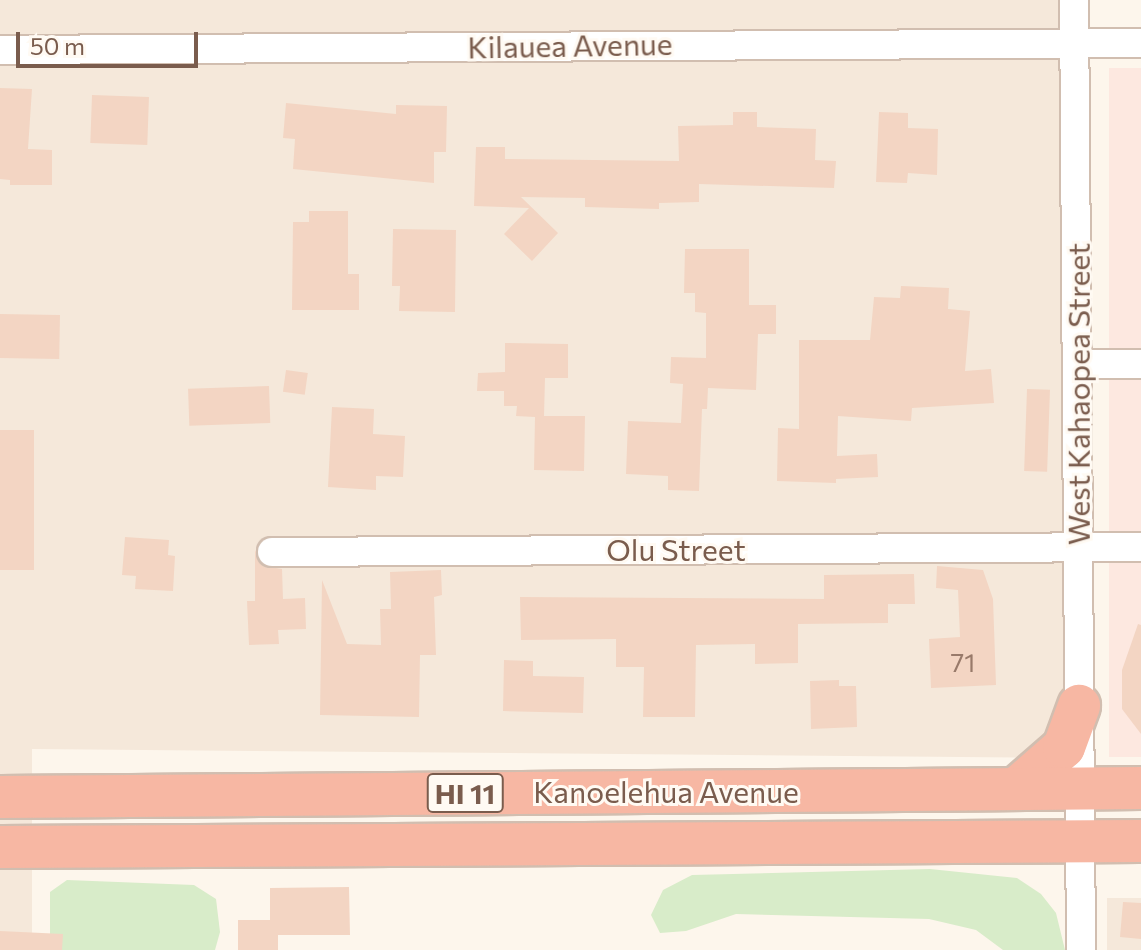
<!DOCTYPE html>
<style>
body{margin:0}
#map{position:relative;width:1141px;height:950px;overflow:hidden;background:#fdf6ec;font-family:Commissioner,sans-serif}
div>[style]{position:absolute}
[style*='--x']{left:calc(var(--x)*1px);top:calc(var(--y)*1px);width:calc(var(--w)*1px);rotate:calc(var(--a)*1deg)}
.residential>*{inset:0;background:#f5e8da;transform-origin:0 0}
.commercial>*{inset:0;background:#fde8e0;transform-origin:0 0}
.green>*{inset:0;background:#d8ecc9}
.building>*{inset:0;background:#f3d5c3;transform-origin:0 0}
.roads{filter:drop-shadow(2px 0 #d1beb0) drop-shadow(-2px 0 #d1beb0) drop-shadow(0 2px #d1beb0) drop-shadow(0 -2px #d1beb0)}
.minor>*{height:28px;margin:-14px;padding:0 14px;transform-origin:14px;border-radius:14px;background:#fff}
.highway>*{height:42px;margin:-21px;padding:0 21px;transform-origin:21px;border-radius:21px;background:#f7b7a3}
span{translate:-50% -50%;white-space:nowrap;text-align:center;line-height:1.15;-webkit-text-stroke:6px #fffaf3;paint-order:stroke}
.number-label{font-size:26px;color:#987a6a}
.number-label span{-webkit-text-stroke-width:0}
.shield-label span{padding:2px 6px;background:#fffaf3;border:2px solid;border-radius:6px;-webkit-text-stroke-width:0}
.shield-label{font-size:28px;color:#7a5c4d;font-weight:700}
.street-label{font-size:30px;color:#7a5c4d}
.scale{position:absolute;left:16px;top:32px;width:182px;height:36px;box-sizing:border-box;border:4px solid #7a5c4d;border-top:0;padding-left:10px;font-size:24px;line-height:28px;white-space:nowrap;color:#7a5c4d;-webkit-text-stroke:6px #fffaf3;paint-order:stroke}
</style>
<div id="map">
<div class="residential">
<i style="clip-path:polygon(0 0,1074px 0,1080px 758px,32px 749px,32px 950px,0 950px)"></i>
<i style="left:1141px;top:898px;width:52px;height:34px;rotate:90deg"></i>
</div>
<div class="commercial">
<i style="left:1109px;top:68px;width:32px;height:689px"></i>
</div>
<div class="green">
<i style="clip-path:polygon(930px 869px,1017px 878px,1041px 894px,1056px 913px,1065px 950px,1003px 950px,976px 930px,929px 919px,736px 914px,686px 931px,660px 933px,651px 915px,663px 890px,692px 875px)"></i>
<i style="clip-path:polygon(67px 880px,194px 885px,216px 899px,220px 932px,215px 950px,50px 950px,50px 892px)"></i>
</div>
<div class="building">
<i style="clip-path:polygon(0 88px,32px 89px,28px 149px,52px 150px,52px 185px,10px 185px,10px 180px,0 179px)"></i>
<i style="left:92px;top:95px;width:57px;height:48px;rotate:2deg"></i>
<i style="clip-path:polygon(286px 103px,396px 114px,396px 105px,447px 106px,446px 152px,434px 152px,434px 183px,293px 169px,295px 139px,283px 138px)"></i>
<i style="clip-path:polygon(733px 112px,757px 112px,757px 127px,816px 129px,815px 160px,836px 161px,834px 188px,699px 184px,699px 202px,659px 203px,659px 209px,585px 207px,585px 198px,521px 197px,558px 233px,532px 261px,504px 234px,529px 208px,474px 206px,476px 147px,505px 147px,505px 159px,679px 161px,678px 126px,733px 125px)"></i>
<i style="clip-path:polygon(879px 112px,908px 113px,908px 128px,938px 129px,937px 175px,908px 173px,907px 183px,876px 182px)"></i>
<i style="clip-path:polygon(309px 211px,348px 211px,348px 274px,359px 274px,359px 310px,292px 310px,293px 222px,309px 222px)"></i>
<i style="clip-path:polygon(393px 229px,456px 230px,455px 312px,399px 311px,400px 286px,392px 286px)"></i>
<i style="clip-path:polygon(685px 249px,749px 249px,749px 305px,776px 305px,776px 334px,758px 334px,756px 390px,708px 388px,707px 409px,702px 409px,699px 491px,668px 490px,668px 476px,626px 474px,628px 421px,681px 423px,683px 384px,670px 383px,671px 357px,706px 358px,706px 313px,695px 312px,695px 293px,684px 293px)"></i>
<i style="clip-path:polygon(901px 286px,949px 288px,948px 309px,970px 311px,965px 371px,991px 369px,994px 403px,912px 408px,911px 421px,838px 416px,837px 456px,877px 454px,878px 477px,836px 479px,836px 483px,777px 481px,778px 428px,799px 429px,799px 340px,870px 340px,874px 297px,900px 298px)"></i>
<i style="left:0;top:314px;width:60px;height:44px;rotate:1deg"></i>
<i style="clip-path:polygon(505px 343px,568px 344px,568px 378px,545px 378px,544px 416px,585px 416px,584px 471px,534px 470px,535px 417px,516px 416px,517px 406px,504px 406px,504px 391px,477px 391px,478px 373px,505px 372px)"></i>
<i style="left:286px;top:370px;width:22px;height:22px;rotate:8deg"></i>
<i style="left:269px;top:386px;width:37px;height:81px;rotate:88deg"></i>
<i style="left:1027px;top:389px;width:23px;height:82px;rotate:2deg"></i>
<i style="clip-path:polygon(332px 407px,374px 409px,373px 434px,405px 436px,403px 477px,376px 476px,376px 490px,328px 487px)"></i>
<i style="left:0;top:430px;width:34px;height:140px"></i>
<i style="clip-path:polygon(125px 537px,169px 540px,168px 555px,175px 556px,173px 591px,135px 589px,136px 576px,122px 575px)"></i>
<i style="clip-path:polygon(255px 550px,263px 566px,282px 569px,283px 599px,305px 598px,306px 629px,278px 630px,279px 644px,249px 645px,247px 601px,255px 601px)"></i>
<i style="clip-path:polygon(937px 566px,983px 570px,993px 599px,996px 685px,931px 688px,929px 639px,960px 637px,958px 590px,936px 588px)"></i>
<i style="clip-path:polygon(441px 570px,442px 595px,434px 597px,436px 655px,420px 655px,419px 717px,320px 715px,322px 580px,347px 644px,381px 645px,380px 609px,391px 609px,390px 572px)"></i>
<i style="clip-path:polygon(914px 574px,915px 604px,888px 604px,888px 623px,798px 624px,798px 663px,755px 664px,755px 644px,696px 645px,695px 717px,643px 717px,644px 667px,616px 667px,616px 639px,521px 640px,520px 597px,824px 599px,824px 575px)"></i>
<i style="clip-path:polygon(1138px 624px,1141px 625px,1141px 734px,1122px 709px,1122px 670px)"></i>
<i style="clip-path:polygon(504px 660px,533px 661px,533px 676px,584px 677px,583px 713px,503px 711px)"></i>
<i style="clip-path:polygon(839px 680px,839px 686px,856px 686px,857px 727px,811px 729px,810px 681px)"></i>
<i style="clip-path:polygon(349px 887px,350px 935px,278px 935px,278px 950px,238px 950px,238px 920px,270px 920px,270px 888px)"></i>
<i style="clip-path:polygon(1123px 902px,1141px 903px,1141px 939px,1120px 937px)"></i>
<i style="clip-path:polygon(0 931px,63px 934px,62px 950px,0 950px)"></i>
</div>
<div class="roads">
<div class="minor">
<i style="--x:1074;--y:0;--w:950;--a:89.58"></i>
<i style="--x:0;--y:50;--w:1141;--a:-0.35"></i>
<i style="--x:1078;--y:364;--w:63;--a:0"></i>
<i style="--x:272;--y:552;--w:869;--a:-0.33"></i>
</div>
<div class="highway">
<i style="--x:1017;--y:788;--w:62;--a:-41.1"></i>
<i style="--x:1064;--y:747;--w:44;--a:-69.9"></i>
<i style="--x:0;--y:797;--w:1141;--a:-0.45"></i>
<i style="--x:0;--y:847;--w:1141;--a:-0.3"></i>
</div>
</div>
<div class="number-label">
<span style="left:963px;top:662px">71</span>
</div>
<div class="shield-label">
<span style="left:465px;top:793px">HI 11</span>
</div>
<div class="street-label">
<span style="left:570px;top:45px;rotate:-1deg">Kilauea Avenue</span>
<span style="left:1078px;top:394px;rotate:-90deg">West Kahaopea Street</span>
<span style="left:676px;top:549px">Olu Street</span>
<span style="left:666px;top:791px">Kanoelehua Avenue</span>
</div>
<div class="scale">50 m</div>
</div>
